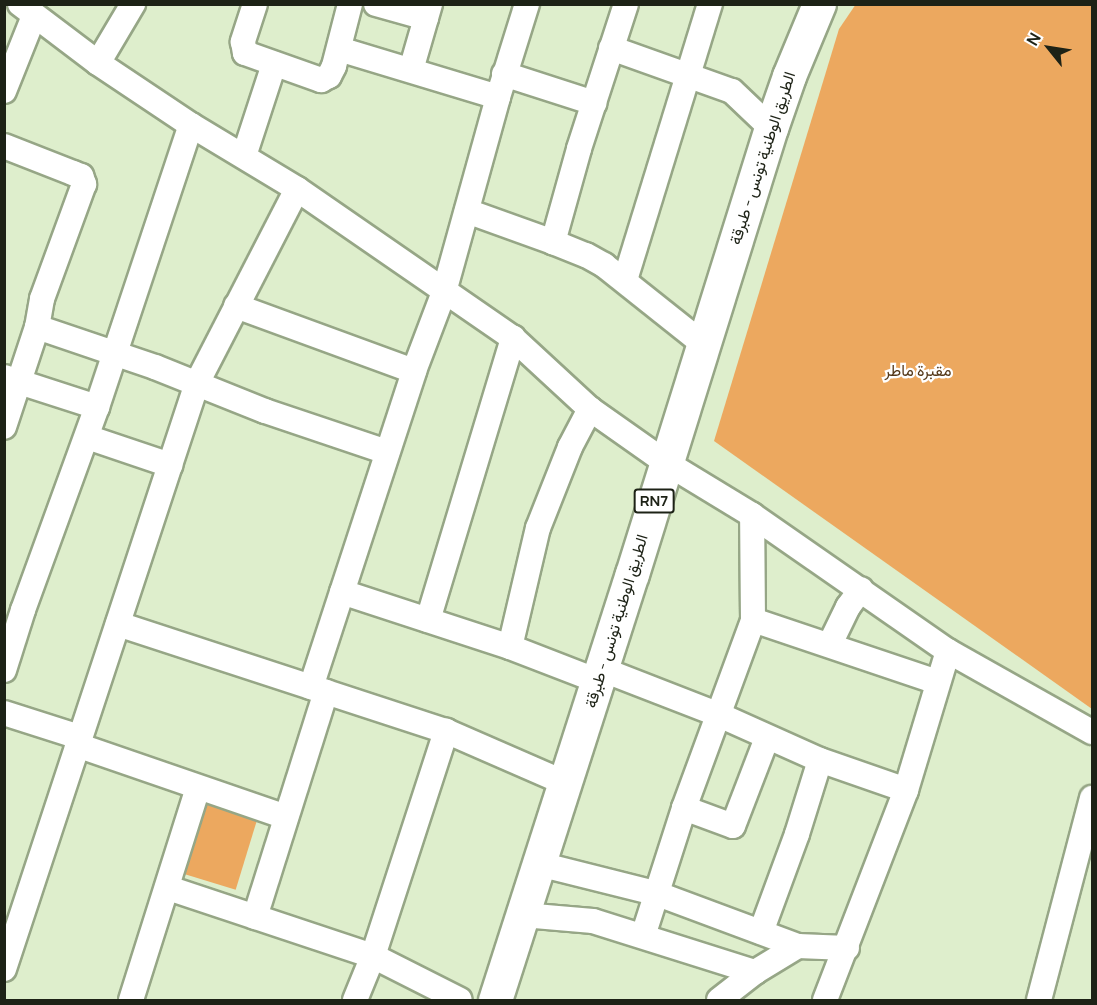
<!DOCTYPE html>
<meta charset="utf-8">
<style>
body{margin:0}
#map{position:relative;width:1097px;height:1005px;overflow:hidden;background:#deeecc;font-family:Manrope,Vazirmatn,sans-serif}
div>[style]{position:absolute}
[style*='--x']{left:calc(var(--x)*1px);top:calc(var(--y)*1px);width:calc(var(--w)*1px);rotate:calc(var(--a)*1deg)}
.green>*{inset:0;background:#eca85f;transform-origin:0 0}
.roads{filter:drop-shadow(2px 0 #96a686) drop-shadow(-2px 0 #96a686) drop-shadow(0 2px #96a686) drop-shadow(0 -2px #96a686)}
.minor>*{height:24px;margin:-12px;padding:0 12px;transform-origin:12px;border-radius:12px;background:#fff}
.primary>*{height:33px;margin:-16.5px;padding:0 16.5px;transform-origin:16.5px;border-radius:16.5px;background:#fff}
span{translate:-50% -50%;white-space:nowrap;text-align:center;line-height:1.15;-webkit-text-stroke:4.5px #fff;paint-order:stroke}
.shield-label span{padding:2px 4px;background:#fff;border:2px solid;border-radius:4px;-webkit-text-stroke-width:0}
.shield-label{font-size:15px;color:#1d2216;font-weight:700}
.street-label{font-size:16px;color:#1d2216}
.park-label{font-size:16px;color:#55391a}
.frame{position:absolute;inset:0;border:6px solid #1d2216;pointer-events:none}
.north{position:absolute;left:1019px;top:18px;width:60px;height:60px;-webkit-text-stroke:4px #fff;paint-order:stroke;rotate:300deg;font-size:16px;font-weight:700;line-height:24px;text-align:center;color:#1d2216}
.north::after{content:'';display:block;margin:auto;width:21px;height:27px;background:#1d2216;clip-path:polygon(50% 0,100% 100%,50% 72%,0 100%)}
</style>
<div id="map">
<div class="green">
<i style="clip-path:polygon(856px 4px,1092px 5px,1092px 709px,714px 441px,839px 29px)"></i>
<i style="left:193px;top:790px;width:70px;height:83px;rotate:17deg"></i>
</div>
<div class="roads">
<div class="minor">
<i style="--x:20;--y:4;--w:98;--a:37.1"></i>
<i style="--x:98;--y:63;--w:112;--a:33.7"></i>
<i style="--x:191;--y:125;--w:124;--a:31.1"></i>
<i style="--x:297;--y:189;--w:262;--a:34.6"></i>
<i style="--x:513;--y:338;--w:105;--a:42.7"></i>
<i style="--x:590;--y:409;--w:92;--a:35.2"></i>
<i style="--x:665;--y:462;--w:102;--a:31.3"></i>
<i style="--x:752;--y:515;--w:239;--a:34.8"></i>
<i style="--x:948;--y:651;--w:165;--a:29.4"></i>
<i style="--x:255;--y:4;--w:40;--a:108"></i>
<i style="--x:243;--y:42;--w:11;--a:80"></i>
<i style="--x:245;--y:53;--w:81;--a:19.6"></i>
<i style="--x:321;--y:80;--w:9;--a:-27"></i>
<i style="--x:329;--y:76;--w:11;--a:-63"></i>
<i style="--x:334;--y:66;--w:64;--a:-75.5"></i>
<i style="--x:376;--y:4;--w:52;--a:15.6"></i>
<i style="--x:626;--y:4;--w:152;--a:108"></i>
<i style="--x:579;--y:149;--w:97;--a:105.6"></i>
<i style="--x:553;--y:242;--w:35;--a:22"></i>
<i style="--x:586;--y:255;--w:21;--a:29"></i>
<i style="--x:604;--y:265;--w:125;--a:38.5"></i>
<i style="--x:611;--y:48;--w:128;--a:19.6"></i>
<i style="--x:732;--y:91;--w:54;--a:43.5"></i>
<i style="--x:339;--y:49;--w:166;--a:16.8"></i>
<i style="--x:98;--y:63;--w:69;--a:-59.3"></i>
<i style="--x:411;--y:70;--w:69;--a:-73.9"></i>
<i style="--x:504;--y:74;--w:95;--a:17.9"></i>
<i style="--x:4;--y:91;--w:81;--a:-68.2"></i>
<i style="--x:4;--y:146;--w:74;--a:21.4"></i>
<i style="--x:73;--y:173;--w:9;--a:21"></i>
<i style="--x:81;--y:176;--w:9;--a:69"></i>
<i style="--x:84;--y:184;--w:122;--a:110.1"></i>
<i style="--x:42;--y:299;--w:28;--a:100"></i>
<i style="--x:37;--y:327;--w:105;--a:108.3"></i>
<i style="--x:244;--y:156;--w:97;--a:-71.9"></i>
<i style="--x:467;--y:211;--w:91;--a:19.8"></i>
<i style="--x:625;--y:280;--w:289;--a:-72.9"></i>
<i style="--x:236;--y:306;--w:189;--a:20.1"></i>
<i style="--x:37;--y:327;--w:125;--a:18.7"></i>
<i style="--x:155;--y:367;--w:118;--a:21.8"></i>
<i style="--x:265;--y:411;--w:129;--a:18.6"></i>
<i style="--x:4;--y:377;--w:98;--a:17.9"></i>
<i style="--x:87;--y:437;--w:88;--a:18.6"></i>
<i style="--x:342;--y:592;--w:177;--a:18.1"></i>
<i style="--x:510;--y:647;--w:94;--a:21.1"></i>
<i style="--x:428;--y:620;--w:295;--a:-73.2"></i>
<i style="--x:753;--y:620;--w:194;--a:18.6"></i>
<i style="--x:118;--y:624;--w:345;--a:18.1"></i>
<i style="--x:446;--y:731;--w:130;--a:23.6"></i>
<i style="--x:830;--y:644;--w:41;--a:-64.1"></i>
<i style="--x:848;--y:607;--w:22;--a:-54"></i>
<i style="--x:510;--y:647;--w:122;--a:-76.8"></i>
<i style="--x:538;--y:528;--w:87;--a:-68.4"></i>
<i style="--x:570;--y:447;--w:43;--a:-62.2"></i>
<i style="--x:601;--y:669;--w:124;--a:21.2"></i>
<i style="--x:717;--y:714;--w:113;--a:24.1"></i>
<i style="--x:820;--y:760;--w:91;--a:19.2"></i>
<i style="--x:4;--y:670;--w:63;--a:-72.4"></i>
<i style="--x:23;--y:610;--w:216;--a:-70"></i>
<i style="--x:97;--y:407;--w:297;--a:-71.6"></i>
<i style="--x:311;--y:687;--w:332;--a:-71.9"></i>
<i style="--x:414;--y:371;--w:85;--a:-69.2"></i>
<i style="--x:444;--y:292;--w:202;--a:-74.5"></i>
<i style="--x:498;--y:97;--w:97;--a:-72.7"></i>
<i style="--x:4;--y:713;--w:79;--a:17.7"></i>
<i style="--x:77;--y:745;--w:221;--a:19"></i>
<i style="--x:684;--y:808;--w:52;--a:20.2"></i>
<i style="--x:733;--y:826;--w:94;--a:-68.9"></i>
<i style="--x:539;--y:864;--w:123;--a:14.1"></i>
<i style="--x:658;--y:894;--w:149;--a:20.4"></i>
<i style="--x:168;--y:888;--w:216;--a:18.4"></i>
<i style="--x:373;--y:956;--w:97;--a:26.8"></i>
<i style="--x:523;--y:915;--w:70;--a:4.9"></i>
<i style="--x:593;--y:921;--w:170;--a:17.5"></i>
<i style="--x:255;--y:917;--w:236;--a:-72.5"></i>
<i style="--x:761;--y:932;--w:104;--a:-69.8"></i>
<i style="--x:797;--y:834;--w:77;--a:-72.7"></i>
<i style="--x:643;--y:936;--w:134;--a:-72.2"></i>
<i style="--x:684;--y:808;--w:200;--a:-69.8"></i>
<i style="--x:753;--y:620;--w:105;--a:-90.5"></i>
<i style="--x:4;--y:969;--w:617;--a:-71.77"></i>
<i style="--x:197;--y:383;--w:218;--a:-62.7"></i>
<i style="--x:131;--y:1000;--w:222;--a:-72.5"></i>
<i style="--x:355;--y:1000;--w:48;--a:-67.8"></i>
<i style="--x:373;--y:956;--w:237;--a:-72"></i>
<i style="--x:719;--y:1000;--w:46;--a:-37.9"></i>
<i style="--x:755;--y:972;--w:50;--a:-31.2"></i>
<i style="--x:798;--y:946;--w:49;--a:2.3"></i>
<i style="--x:825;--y:1000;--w:225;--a:-68.9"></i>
<i style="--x:906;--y:790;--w:145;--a:-73.2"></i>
<i style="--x:1039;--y:1000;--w:209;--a:-75.3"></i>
</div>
<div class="primary">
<i style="--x:495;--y:1000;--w:447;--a:-72.2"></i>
<i style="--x:632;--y:574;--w:467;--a:-72.7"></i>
<i style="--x:771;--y:128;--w:55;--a:-70.9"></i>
<i style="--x:789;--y:76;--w:78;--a:-67.4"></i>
</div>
</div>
<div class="shield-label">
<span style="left:654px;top:501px">RN7</span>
</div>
<div class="street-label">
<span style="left:762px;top:158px;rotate:-72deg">الطريق الوطنية تونس - طبرقة</span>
<span style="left:616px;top:621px;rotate:-73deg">الطريق الوطنية تونس - طبرقة</span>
</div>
<div class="park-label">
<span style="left:918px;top:370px">مقبرة ماطر</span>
</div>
<div class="frame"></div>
<div class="north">N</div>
</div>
